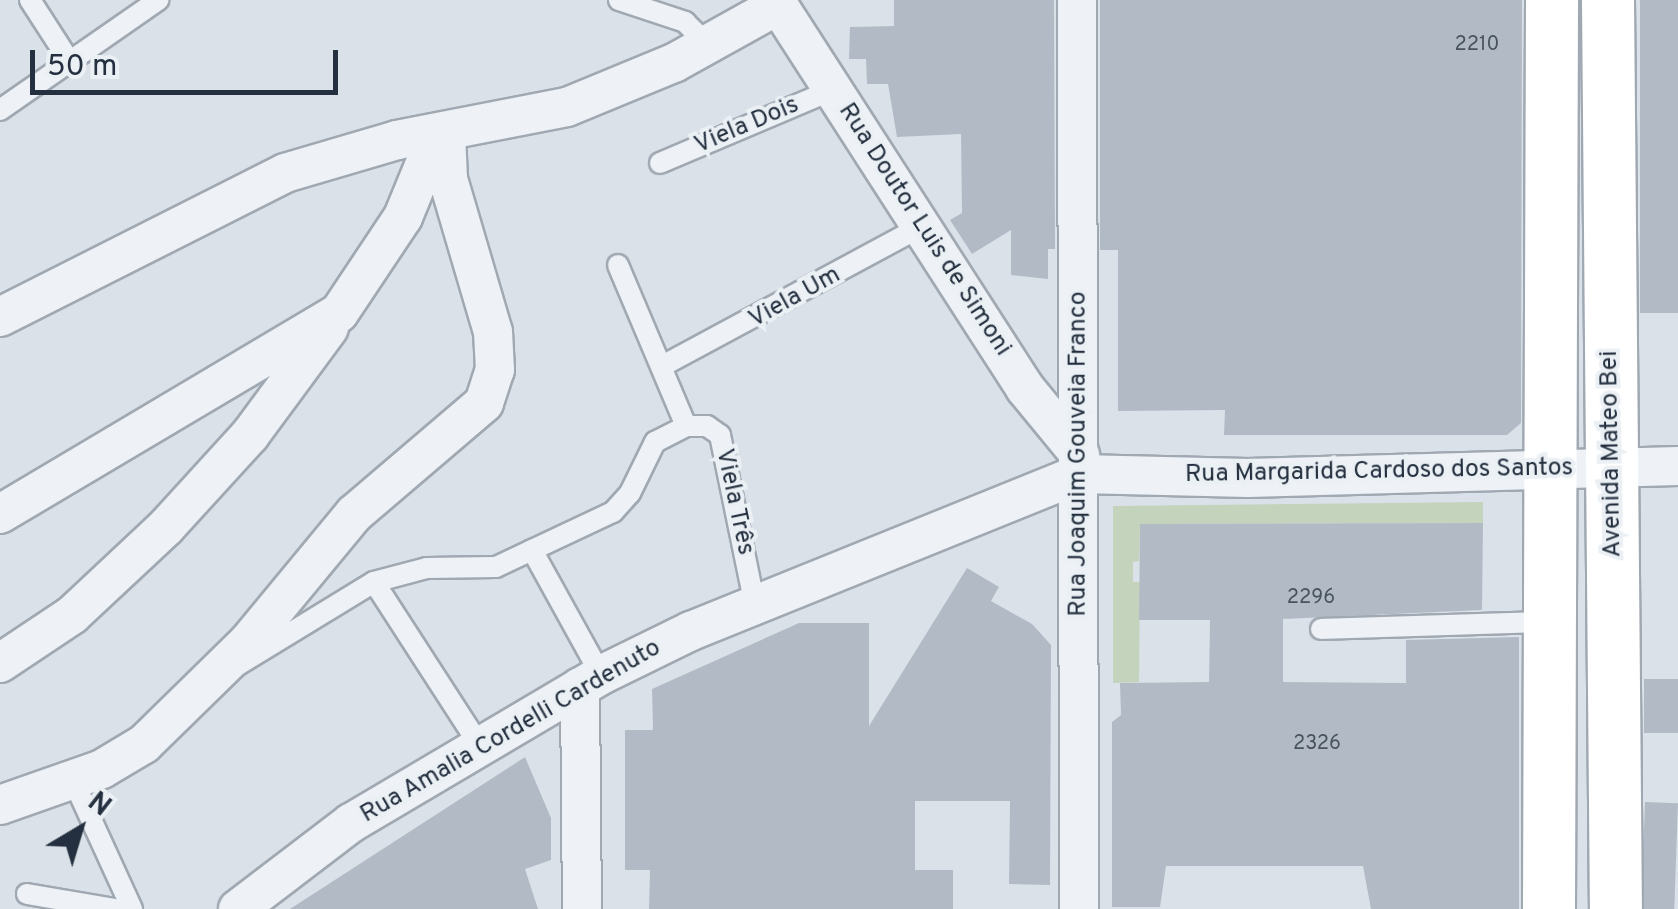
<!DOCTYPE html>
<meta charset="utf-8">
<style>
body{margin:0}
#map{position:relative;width:1678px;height:909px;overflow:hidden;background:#dbe1e8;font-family:Overpass,sans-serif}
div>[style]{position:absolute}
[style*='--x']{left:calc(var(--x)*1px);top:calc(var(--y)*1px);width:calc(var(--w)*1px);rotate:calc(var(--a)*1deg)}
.green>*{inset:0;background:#c3d3bc}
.building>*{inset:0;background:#b2bbc5;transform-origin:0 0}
.roads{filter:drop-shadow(2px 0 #a0a8b2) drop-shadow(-2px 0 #a0a8b2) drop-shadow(0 2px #a0a8b2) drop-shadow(0 -2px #a0a8b2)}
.service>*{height:20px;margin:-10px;padding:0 10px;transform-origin:10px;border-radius:10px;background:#eef2f6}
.minor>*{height:38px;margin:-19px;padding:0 19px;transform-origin:19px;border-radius:19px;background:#eef2f6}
.secondary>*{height:52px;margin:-26px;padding:0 26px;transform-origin:26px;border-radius:26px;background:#fff}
span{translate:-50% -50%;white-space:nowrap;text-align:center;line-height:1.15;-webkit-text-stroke:8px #ebf0f5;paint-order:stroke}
.number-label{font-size:20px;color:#485360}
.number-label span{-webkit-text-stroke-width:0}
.street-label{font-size:25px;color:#24303f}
.north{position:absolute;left:30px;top:779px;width:100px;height:100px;-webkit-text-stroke:8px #ebf0f5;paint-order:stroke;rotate:38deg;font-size:28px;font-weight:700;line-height:40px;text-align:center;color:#24303f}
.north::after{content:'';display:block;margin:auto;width:35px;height:45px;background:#24303f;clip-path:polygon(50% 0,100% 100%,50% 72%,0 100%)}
.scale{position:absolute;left:30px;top:50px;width:308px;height:45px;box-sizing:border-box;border:5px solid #24303f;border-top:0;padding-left:12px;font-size:30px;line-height:35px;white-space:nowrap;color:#24303f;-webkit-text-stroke:8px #ebf0f5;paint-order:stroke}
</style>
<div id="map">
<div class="green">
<i style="clip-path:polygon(1483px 502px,1483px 523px,1140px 524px,1139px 561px,1133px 562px,1133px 582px,1140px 582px,1139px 682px,1113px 683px,1113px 506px)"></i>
</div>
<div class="building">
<i style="clip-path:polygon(894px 0,1054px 0,1055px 249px,1048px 249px,1048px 279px,1011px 275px,1011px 230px,972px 254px,950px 220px,962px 213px,961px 134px,897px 137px,888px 84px,867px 84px,866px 59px,849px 59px,850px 27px,894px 26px)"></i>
<i style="clip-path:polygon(1100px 0,1522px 0,1521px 423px,1507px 435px,1224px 435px,1225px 410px,1118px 411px,1118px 250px,1100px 250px)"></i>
<i style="left:1640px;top:0;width:38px;height:313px"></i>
<i style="clip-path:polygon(1483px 523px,1482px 610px,1283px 619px,1283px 682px,1406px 683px,1406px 640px,1519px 637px,1519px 909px,1371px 909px,1363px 866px,1166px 866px,1160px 907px,1112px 907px,1112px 722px,1121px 715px,1120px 683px,1209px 682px,1210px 620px,1139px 620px,1140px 524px)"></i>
<i style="clip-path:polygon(967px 568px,999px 587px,991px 601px,1032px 624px,1051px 645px,1050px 885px,1009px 884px,1010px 801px,915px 801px,915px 870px,953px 870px,953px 909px,649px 909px,650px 870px,625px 870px,625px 730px,653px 730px,652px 689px,799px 623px,869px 623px,869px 726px)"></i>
<i style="left:1644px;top:679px;width:34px;height:54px"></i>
<i style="clip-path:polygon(525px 757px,551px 818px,551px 860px,525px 869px,538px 909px,290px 909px)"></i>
<i style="left:1645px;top:802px;width:33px;height:107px;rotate:2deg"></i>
</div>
<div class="roads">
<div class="service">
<i style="--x:30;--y:0;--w:74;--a:57.2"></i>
<i style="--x:619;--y:0;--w:70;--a:18.4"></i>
<i style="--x:685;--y:22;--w:33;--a:45"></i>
<i style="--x:0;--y:110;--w:193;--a:-34.8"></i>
<i style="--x:660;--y:163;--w:189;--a:-23"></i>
<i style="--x:618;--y:265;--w:175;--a:67.1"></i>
<i style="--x:664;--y:365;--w:295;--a:-28.3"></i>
<i style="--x:532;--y:550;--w:143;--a:61.1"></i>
<i style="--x:374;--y:582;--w:195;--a:57.1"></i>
<i style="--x:1321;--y:629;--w:228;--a:-1.8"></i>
<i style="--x:238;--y:665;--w:159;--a:-31.4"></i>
<i style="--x:374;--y:582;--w:55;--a:-14.8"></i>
<i style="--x:427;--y:568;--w:69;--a:-0.8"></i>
<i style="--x:496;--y:567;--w:129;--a:-25.2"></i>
<i style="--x:613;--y:512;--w:25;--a:-48"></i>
<i style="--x:630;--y:493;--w:57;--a:-63.9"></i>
<i style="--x:655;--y:442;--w:35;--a:-27"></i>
<i style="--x:686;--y:426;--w:21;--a:0"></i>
<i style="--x:707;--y:426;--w:16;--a:35"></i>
<i style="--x:720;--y:435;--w:175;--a:78.4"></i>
<i style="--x:73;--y:780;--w:142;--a:65.4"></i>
<i style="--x:27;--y:894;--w:88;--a:9.8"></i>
</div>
<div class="minor">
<i style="--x:775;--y:0;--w:462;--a:57.2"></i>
<i style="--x:1025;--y:388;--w:87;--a:50.6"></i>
<i style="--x:1077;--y:0;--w:909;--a:89.87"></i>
<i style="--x:0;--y:317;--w:319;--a:-26.8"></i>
<i style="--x:285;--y:173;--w:117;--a:-16.4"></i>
<i style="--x:397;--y:140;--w:173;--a:-11"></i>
<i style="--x:567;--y:107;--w:116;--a:-22.4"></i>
<i style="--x:674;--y:63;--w:119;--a:-29.1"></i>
<i style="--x:0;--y:514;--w:394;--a:-30.7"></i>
<i style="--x:339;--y:313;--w:115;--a:-56.3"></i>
<i style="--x:403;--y:217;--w:90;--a:-67.7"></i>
<i style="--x:0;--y:663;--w:87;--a:-33.7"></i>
<i style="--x:72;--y:615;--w:129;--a:-43.1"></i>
<i style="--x:166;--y:527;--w:125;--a:-47.6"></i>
<i style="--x:250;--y:435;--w:133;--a:-53.6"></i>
<i style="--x:580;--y:687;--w:222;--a:89.5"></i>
<i style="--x:0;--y:805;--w:108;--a:-19.4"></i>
<i style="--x:102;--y:769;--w:49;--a:-30.8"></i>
<i style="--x:144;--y:744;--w:147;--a:-44.4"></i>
<i style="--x:249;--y:641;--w:165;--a:-50.4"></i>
<i style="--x:354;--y:514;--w:171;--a:-40.5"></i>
<i style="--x:484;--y:403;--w:35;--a:-72"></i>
<i style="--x:495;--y:370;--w:38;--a:-93"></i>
<i style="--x:493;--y:332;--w:159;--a:-106.4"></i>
<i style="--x:448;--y:179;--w:46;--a:-92.5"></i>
<i style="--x:238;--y:909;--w:142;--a:-37.3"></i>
<i style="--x:351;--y:823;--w:291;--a:-30.6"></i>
<i style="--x:601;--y:675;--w:100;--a:-26.1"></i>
<i style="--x:691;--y:631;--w:419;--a:-22"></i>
<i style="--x:1080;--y:474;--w:168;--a:1.4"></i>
<i style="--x:1248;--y:478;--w:430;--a:-1.6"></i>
</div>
<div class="secondary">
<i style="--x:1608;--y:0;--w:909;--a:89.5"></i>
<i style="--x:1549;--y:909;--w:909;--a:-89.81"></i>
</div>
</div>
<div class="number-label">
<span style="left:1477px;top:45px">2210</span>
<span style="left:1311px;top:598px">2296</span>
<span style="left:1317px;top:744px">2326</span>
</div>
<div class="street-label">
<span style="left:747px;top:126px;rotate:-23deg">Viela Dois</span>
<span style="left:924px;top:230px;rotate:57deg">Rua Doutor Luis de Simoni</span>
<span style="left:795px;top:298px;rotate:-29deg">Viela Um</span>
<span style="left:1079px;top:454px;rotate:-90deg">Rua Joaquim Gouveia Franco</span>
<span style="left:1612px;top:454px;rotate:-91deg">Avenida Mateo Bei</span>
<span style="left:1379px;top:472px;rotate:-1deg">Rua Margarida Cardoso dos Santos</span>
<span style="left:734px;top:502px;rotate:78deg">Viela Três</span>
<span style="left:511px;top:732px;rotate:-30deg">Rua Amalia Cordelli Cardenuto</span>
</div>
<div class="north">N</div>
<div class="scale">50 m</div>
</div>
